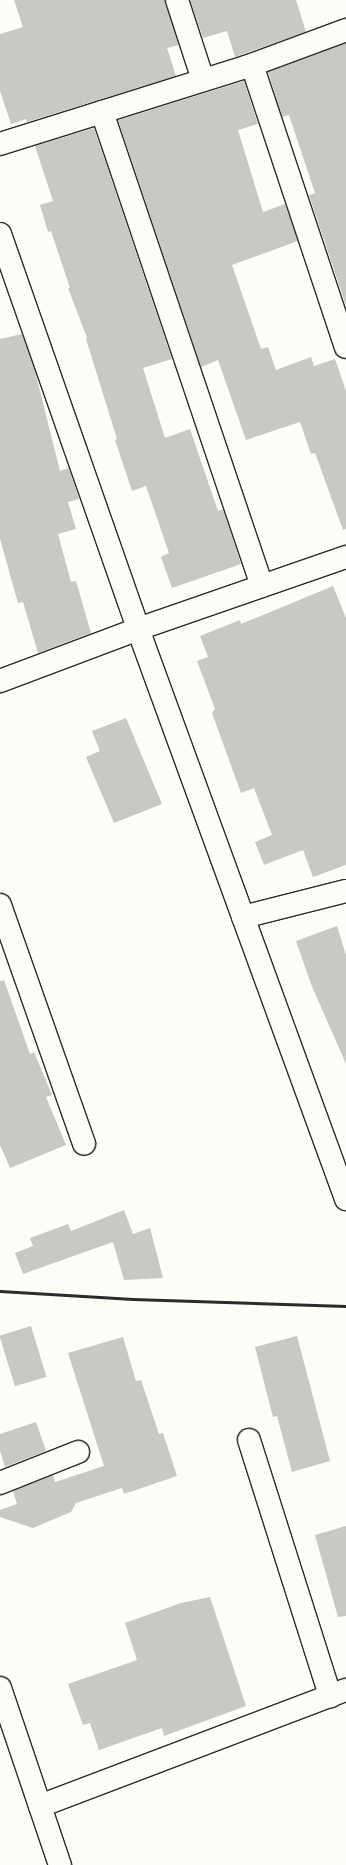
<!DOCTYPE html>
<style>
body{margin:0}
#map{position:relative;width:346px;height:1865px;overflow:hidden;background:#fdfcf7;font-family:Pangolin,sans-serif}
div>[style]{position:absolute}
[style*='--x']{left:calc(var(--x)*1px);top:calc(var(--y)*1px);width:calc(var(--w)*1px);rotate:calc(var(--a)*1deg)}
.building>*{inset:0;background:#c9c8c4;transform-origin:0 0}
.roads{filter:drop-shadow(1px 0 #2b2b2b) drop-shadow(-1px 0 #2b2b2b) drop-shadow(0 1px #2b2b2b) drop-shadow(0 -1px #2b2b2b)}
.minor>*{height:22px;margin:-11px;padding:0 11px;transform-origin:11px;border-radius:11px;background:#fdfcf7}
.rail>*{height:3px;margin:-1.5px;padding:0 1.5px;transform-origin:1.5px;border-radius:1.5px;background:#2b2b2b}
span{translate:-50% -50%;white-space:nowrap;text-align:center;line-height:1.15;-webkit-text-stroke:3px #fdfcf7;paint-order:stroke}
</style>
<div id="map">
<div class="building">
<i style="clip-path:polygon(14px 0,165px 0,179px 45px,167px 48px,176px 76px,27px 122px,26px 119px,11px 124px,0 91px,0 34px,23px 27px)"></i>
<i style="clip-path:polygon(190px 0,296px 0,306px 32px,235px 57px,227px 31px,203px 38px)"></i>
<i style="clip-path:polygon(346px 43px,346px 306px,309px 195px,315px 193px,289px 115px,282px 117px,268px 72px)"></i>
<i style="clip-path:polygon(244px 81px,258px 124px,238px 130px,263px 212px,285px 204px,298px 241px,232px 265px,261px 349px,268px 347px,276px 370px,311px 357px,314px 366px,335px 359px,346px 391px,346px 529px,343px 530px,315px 453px,311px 454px,300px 422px,246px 440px,218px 360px,201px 367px,118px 120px)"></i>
<i style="clip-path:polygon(94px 128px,172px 359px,143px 368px,165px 438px,190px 429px,218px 511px,223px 509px,241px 564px,172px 588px,161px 557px,169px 553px,146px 486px,132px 491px,115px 440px,117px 439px,86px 339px,87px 338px,68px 288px,70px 288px,51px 231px,48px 232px,40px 205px,53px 201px,35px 146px)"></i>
<i style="clip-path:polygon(22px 334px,35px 371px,60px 471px,69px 468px,79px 499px,68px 502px,76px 529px,58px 534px,71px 582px,76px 581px,91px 633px,38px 653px,23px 602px,18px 603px,0 539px,0 339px)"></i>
<i style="clip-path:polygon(333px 586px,346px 618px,346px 865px,313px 877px,303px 850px,264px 865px,255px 842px,272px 835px,254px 788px,241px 793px,212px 713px,215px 709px,197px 661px,208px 657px,200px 636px,240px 620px,241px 624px)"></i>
<i style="clip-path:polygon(126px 718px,162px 804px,114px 823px,86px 757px,100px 751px,92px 731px)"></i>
<i style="clip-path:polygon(337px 926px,346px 955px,346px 1064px,311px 984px,296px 941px)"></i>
<i style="clip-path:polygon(4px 980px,30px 1054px,34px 1052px,52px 1095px,46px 1097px,66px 1145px,10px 1168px,0 1145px,0 981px)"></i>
<i style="clip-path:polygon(124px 1210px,133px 1234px,150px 1228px,163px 1278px,124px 1280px,113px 1242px,23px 1274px,15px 1253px,33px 1246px,30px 1238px,68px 1224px,71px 1231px)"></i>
<i style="left:31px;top:1326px;width:53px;height:33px;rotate:73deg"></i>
<i style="clip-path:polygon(297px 1336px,330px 1461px,292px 1472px,277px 1416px,273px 1417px,255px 1347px)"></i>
<i style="clip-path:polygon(123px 1337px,136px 1381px,141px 1380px,159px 1434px,163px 1433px,177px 1476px,124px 1494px,122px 1488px,76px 1503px,71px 1512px,33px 1528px,0 1517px,0 1510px,17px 1504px,13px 1491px,53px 1475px,55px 1482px,104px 1466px,68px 1353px)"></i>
<i style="clip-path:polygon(36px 1422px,46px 1451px,5px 1467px,0 1451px,0 1434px)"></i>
<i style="clip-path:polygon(346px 1526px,346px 1616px,338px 1617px,315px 1535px)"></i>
<i style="clip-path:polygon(210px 1597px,246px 1706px,164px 1736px,162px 1728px,99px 1750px,90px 1723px,83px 1725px,68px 1684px,137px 1660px,125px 1623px,181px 1603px)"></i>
</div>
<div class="roads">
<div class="minor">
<i style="--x:177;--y:0;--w:84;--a:72"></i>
<i style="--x:252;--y:65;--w:297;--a:71.6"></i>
<i style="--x:102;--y:112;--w:500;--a:71.35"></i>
<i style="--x:0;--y:144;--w:258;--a:-17.4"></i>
<i style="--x:246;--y:67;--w:107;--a:-20.3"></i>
<i style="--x:0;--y:234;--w:418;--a:70.7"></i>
<i style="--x:138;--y:629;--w:607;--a:69.95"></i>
<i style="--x:0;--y:681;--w:147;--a:-20.6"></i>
<i style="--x:138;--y:629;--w:220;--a:-19.1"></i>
<i style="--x:0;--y:905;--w:253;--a:70.6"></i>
<i style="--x:243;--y:917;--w:106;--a:-14.2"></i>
<i style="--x:249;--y:1440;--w:269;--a:72.4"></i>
<i style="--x:0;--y:1483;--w:84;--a:-21.7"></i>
<i style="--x:0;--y:1688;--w:187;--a:71.3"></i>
<i style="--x:40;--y:1806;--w:327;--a:-20.8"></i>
</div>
</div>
<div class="rail">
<i style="--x:0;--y:1291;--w:133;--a:3.4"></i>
<i style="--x:133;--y:1299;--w:213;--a:1.9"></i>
</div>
</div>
